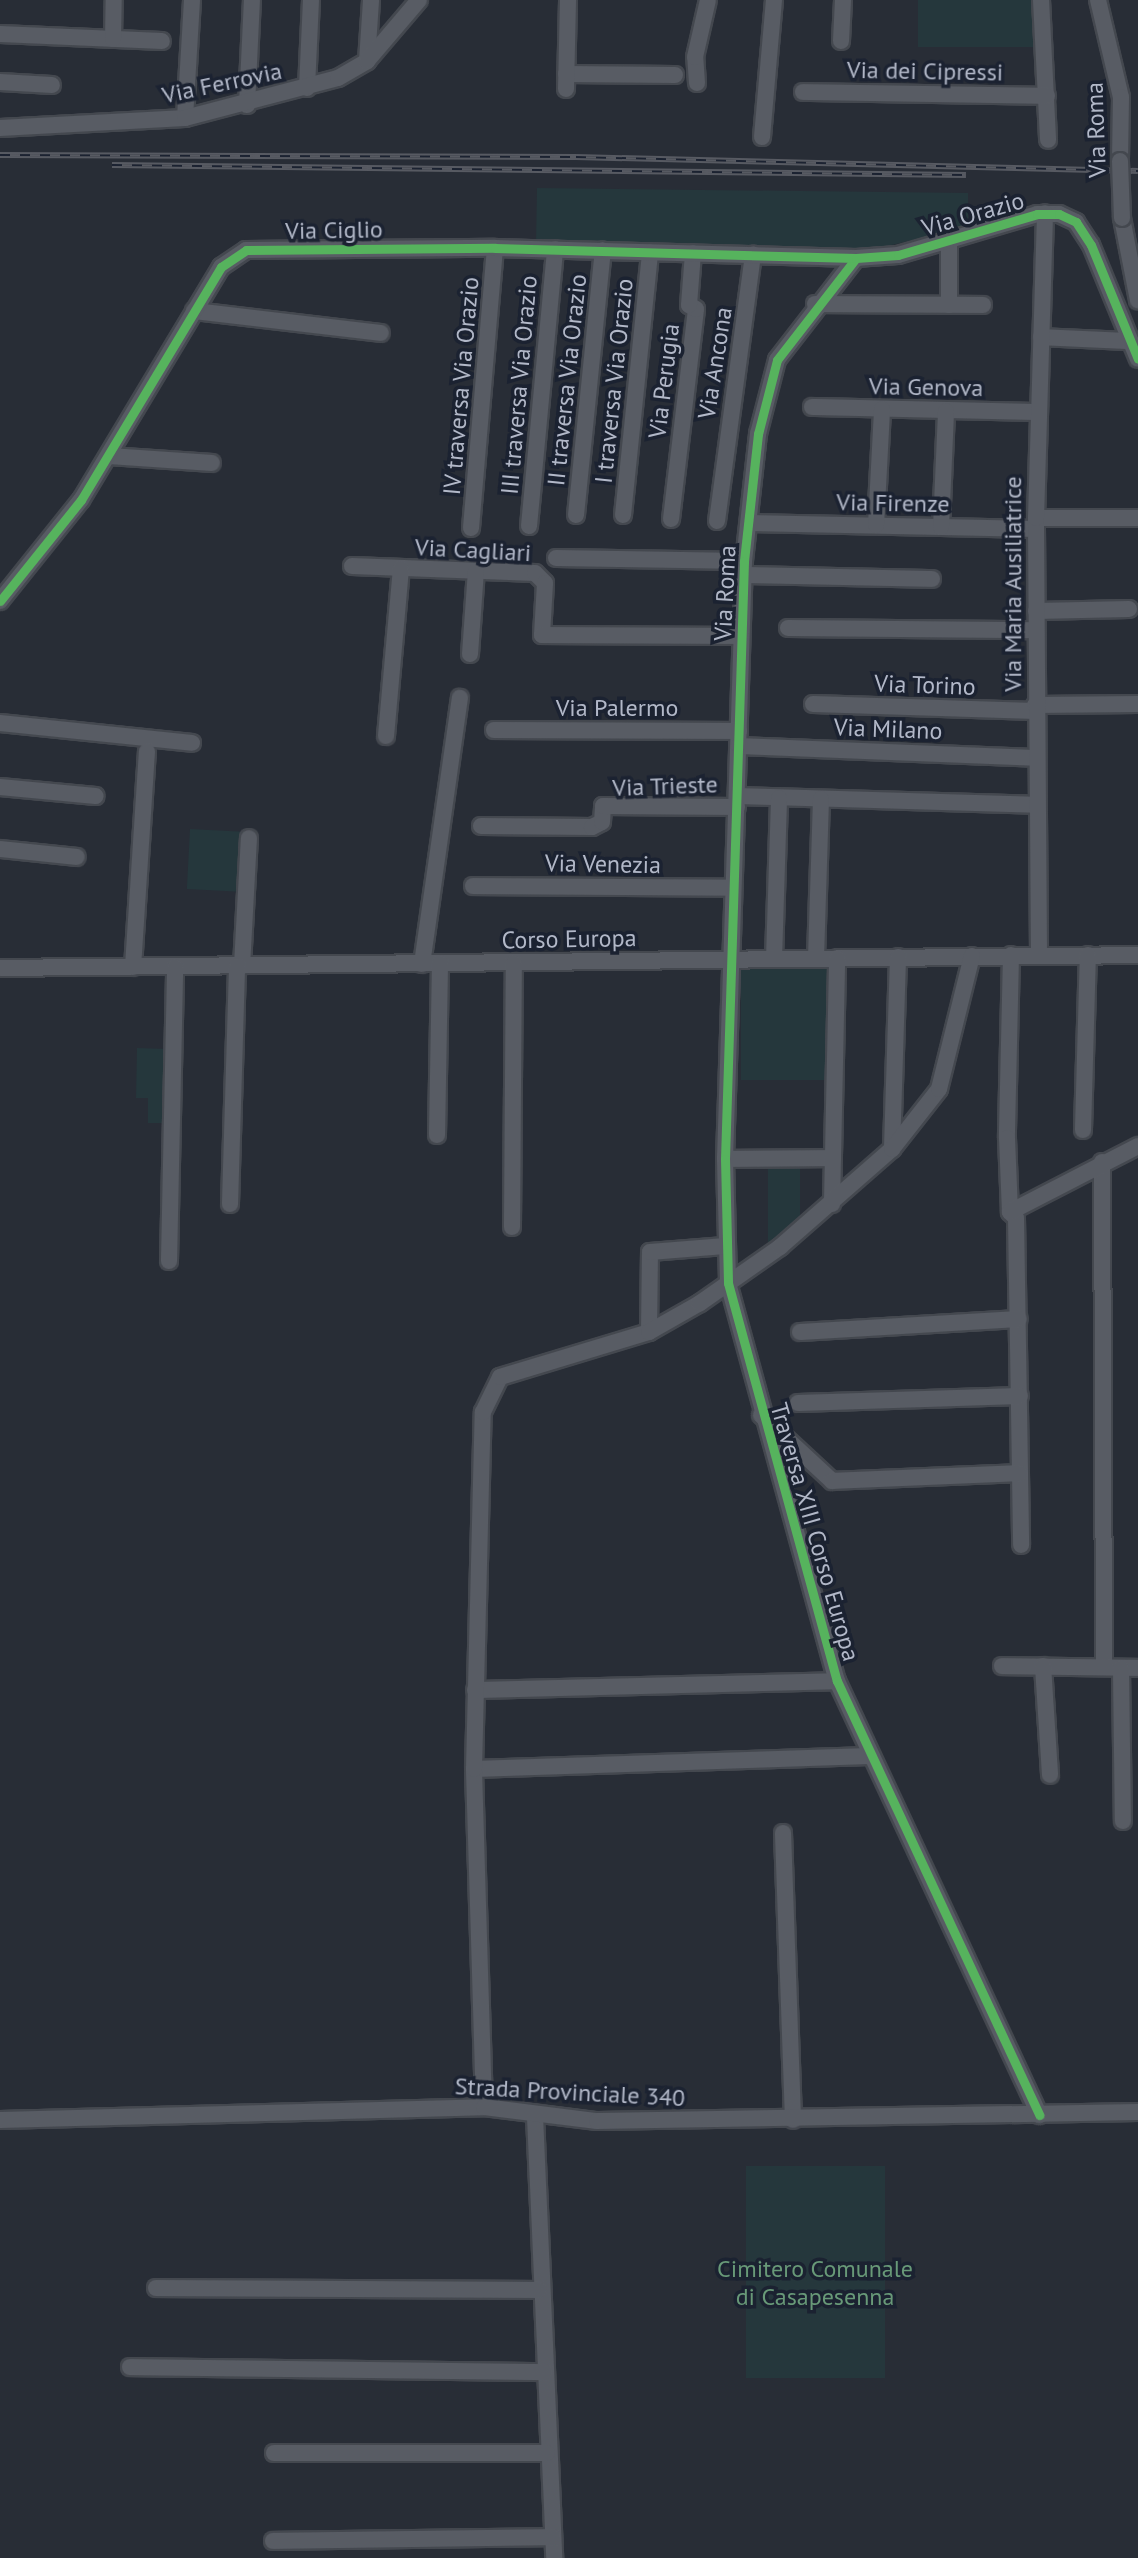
<!DOCTYPE html>
<style>
body{margin:0}
#map{position:relative;width:1138px;height:2558px;overflow:hidden;background:#282d36;font-family:"PT Sans",sans-serif}
div>[style]{position:absolute}
[style*='--x']{left:calc(var(--x)*1px);top:calc(var(--y)*1px);width:calc(var(--w)*1px);rotate:calc(var(--a)*1deg)}
.green>*{inset:0;background:#25373c;transform-origin:0 0}
.roads{filter:drop-shadow(2px 0 #44484f) drop-shadow(-2px 0 #44484f) drop-shadow(0 2px #44484f) drop-shadow(0 -2px #44484f)}
.minor>*{height:16px;margin:-8px;padding:0 8px;transform-origin:8px;border-radius:8px;background:#585c64}
.rail>*{height:6px;margin-top:-3px;transform-origin:0;background:repeating-linear-gradient(90deg,#1b2231 0 10px,#575a62 0 20px);box-sizing:border-box;border-block:2px solid #575a62}
.bridges{filter:drop-shadow(2px 0 #44484f) drop-shadow(-2px 0 #44484f) drop-shadow(0 2px #44484f) drop-shadow(0 -2px #44484f)}
.minor-bridge>*{height:16px;margin:-8px;padding:0 8px;transform-origin:8px;border-radius:8px;background:#585c64}
.cycleway>*{height:9px;margin:-4.5px;padding:0 4.5px;transform-origin:4.5px;border-radius:4.5px;background:#56b35d}
span{translate:-50% -50%;white-space:nowrap;text-align:center;line-height:1.15;-webkit-text-stroke:7px #1b2231;paint-order:stroke}
.street-label{font-size:24px;color:#b2b8c8}
.park-label{font-size:24px;color:#689978}
</style>
<div id="map">
<div class="green">
<i style="left:918px;top:0;width:117px;height:47px"></i>
<i style="clip-path:polygon(537px 188px,968px 193px,968px 227px,862px 252px,536px 243px)"></i>
<i style="left:190px;top:829px;width:53px;height:60px;rotate:3deg"></i>
<i style="left:741px;top:969px;width:92px;height:111px"></i>
<i style="clip-path:polygon(137px 1048px,167px 1049px,167px 1123px,148px 1123px,148px 1098px,136px 1098px)"></i>
<i style="clip-path:polygon(800px 1163px,800px 1225px,768px 1249px,768px 1164px)"></i>
<i style="left:746px;top:2166px;width:139px;height:212px"></i>
</div>
<div class="roads">
<div class="minor">
<i style="--x:1041;--y:0;--w:140;--a:87.1"></i>
<i style="--x:1098;--y:0;--w:100;--a:76.7"></i>
<i style="--x:1121;--y:97;--w:64;--a:90.9"></i>
<i style="--x:0;--y:34;--w:162;--a:2.5"></i>
<i style="--x:113;--y:39;--w:39;--a:-89"></i>
<i style="--x:841;--y:41;--w:41;--a:-87.2"></i>
<i style="--x:367;--y:61;--w:61;--a:-86.2"></i>
<i style="--x:566;--y:74;--w:109;--a:0.5"></i>
<i style="--x:0;--y:82;--w:52;--a:3.3"></i>
<i style="--x:697;--y:83;--w:26;--a:-94"></i>
<i style="--x:695;--y:57;--w:58;--a:-77.2"></i>
<i style="--x:307;--y:88;--w:88;--a:-87.4"></i>
<i style="--x:566;--y:89;--w:89;--a:-88.7"></i>
<i style="--x:803;--y:92;--w:244;--a:0.9"></i>
<i style="--x:247;--y:105;--w:105;--a:-87.3"></i>
<i style="--x:185;--y:118;--w:118;--a:-86.6"></i>
<i style="--x:0;--y:128;--w:185;--a:-3.1"></i>
<i style="--x:185;--y:118;--w:158;--a:-14.7"></i>
<i style="--x:338;--y:78;--w:34;--a:-30"></i>
<i style="--x:367;--y:61;--w:80;--a:-49.6"></i>
<i style="--x:762;--y:137;--w:138;--a:-85"></i>
<i style="--x:1122;--y:218;--w:84;--a:79"></i>
<i style="--x:856;--y:258;--w:129;--a:127.8"></i>
<i style="--x:777;--y:360;--w:76;--a:104.4"></i>
<i style="--x:758;--y:434;--w:128;--a:96.3"></i>
<i style="--x:744;--y:561;--w:598;--a:91.82"></i>
<i style="--x:725;--y:1159;--w:124;--a:88.6"></i>
<i style="--x:728;--y:1283;--w:413;--a:74.7"></i>
<i style="--x:837;--y:1681;--w:479;--a:65"></i>
<i style="--x:815;--y:304;--w:168;--a:0.3"></i>
<i style="--x:949;--y:305;--w:65;--a:-90"></i>
<i style="--x:194;--y:311;--w:188;--a:6.7"></i>
<i style="--x:1041;--y:337;--w:89;--a:2.6"></i>
<i style="--x:812;--y:407;--w:227;--a:1.3"></i>
<i style="--x:110;--y:456;--w:102;--a:3.9"></i>
<i style="--x:576;--y:515;--w:266;--a:-84.2"></i>
<i style="--x:623;--y:515;--w:264;--a:-84.1"></i>
<i style="--x:1036;--y:518;--w:102;--a:0"></i>
<i style="--x:671;--y:519;--w:211;--a:-83.2"></i>
<i style="--x:696;--y:309;--w:8;--a:-150"></i>
<i style="--x:689;--y:305;--w:52;--a:-85.6"></i>
<i style="--x:717;--y:521;--w:269;--a:-82.3"></i>
<i style="--x:749;--y:523;--w:287;--a:1.2"></i>
<i style="--x:876;--y:525;--w:116;--a:-87"></i>
<i style="--x:529;--y:526;--w:278;--a:-84.6"></i>
<i style="--x:941;--y:527;--w:116;--a:-87.5"></i>
<i style="--x:471;--y:528;--w:281;--a:-85.1"></i>
<i style="--x:556;--y:558;--w:188;--a:0.9"></i>
<i style="--x:352;--y:566;--w:183;--a:2.2"></i>
<i style="--x:535;--y:573;--w:14;--a:45"></i>
<i style="--x:545;--y:583;--w:52;--a:93.3"></i>
<i style="--x:542;--y:635;--w:199;--a:0.3"></i>
<i style="--x:743;--y:575;--w:189;--a:1.2"></i>
<i style="--x:0;--y:601;--w:129;--a:-51.3"></i>
<i style="--x:81;--y:500;--w:272;--a:-59"></i>
<i style="--x:221;--y:267;--w:30;--a:-34"></i>
<i style="--x:246;--y:250;--w:249;--a:-0.5"></i>
<i style="--x:495;--y:248;--w:361;--a:1.6"></i>
<i style="--x:856;--y:258;--w:42;--a:-4.1"></i>
<i style="--x:898;--y:255;--w:145;--a:-16.4"></i>
<i style="--x:1037;--y:214;--w:22;--a:0"></i>
<i style="--x:1059;--y:214;--w:19;--a:25"></i>
<i style="--x:1076;--y:222;--w:27;--a:57"></i>
<i style="--x:1091;--y:245;--w:123;--a:67.6"></i>
<i style="--x:1036;--y:611;--w:93;--a:-1.2"></i>
<i style="--x:788;--y:628;--w:248;--a:0.5"></i>
<i style="--x:470;--y:654;--w:83;--a:-85.9"></i>
<i style="--x:813;--y:704;--w:222;--a:1.8"></i>
<i style="--x:1035;--y:705;--w:103;--a:-0.6"></i>
<i style="--x:0;--y:723;--w:193;--a:5.9"></i>
<i style="--x:494;--y:730;--w:245;--a:0.2"></i>
<i style="--x:386;--y:736;--w:168;--a:-84.9"></i>
<i style="--x:739;--y:746;--w:296;--a:2.3"></i>
<i style="--x:0;--y:787;--w:96;--a:5.4"></i>
<i style="--x:737;--y:796;--w:298;--a:1.7"></i>
<i style="--x:481;--y:826;--w:111;--a:0.5"></i>
<i style="--x:592;--y:827;--w:11;--a:-27"></i>
<i style="--x:602;--y:822;--w:16;--a:-86"></i>
<i style="--x:603;--y:806;--w:134;--a:0.4"></i>
<i style="--x:0;--y:849;--w:77;--a:5.9"></i>
<i style="--x:473;--y:886;--w:260;--a:0.4"></i>
<i style="--x:1011;--y:955;--w:183;--a:91.3"></i>
<i style="--x:1007;--y:1138;--w:74;--a:87.7"></i>
<i style="--x:1010;--y:1212;--w:8;--a:45"></i>
<i style="--x:1016;--y:1218;--w:327;--a:89.1"></i>
<i style="--x:1039;--y:955;--w:437;--a:-90.4"></i>
<i style="--x:1036;--y:518;--w:305;--a:-88.3"></i>
<i style="--x:816;--y:958;--w:159;--a:-88.2"></i>
<i style="--x:774;--y:959;--w:161;--a:-88.2"></i>
<i style="--x:422;--y:964;--w:269;--a:-81.9"></i>
<i style="--x:242;--y:966;--w:128;--a:-86.9"></i>
<i style="--x:133;--y:967;--w:216;--a:-86.3"></i>
<i style="--x:0;--y:968;--w:1138;--a:-0.65"></i>
<i style="--x:1083;--y:1130;--w:175;--a:-88.4"></i>
<i style="--x:437;--y:1135;--w:172;--a:-89"></i>
<i style="--x:892;--y:1149;--w:192;--a:-88.2"></i>
<i style="--x:725;--y:1159;--w:108;--a:-0.5"></i>
<i style="--x:1102;--y:1162;--w:505;--a:89.77"></i>
<i style="--x:230;--y:1204;--w:238;--a:-88.3"></i>
<i style="--x:832;--y:1204;--w:246;--a:-88.8"></i>
<i style="--x:1010;--y:1212;--w:144;--a:-27.3"></i>
<i style="--x:512;--y:1227;--w:264;--a:-89.6"></i>
<i style="--x:169;--y:1261;--w:294;--a:-88.8"></i>
<i style="--x:649;--y:1332;--w:80;--a:-89.3"></i>
<i style="--x:650;--y:1252;--w:75;--a:-4.6"></i>
<i style="--x:800;--y:1332;--w:219;--a:-3.4"></i>
<i style="--x:798;--y:1403;--w:222;--a:-1.8"></i>
<i style="--x:761;--y:1415;--w:97;--a:42.9"></i>
<i style="--x:832;--y:1481;--w:188;--a:-2.4"></i>
<i style="--x:1002;--y:1666;--w:136;--a:0.8"></i>
<i style="--x:1043;--y:1666;--w:109;--a:86.3"></i>
<i style="--x:1121;--y:1668;--w:153;--a:89.3"></i>
<i style="--x:475;--y:1690;--w:362;--a:-1.4"></i>
<i style="--x:474;--y:1769;--w:395;--a:-1.9"></i>
<i style="--x:783;--y:1833;--w:287;--a:88"></i>
<i style="--x:484;--y:2107;--w:338;--a:-91.7"></i>
<i style="--x:474;--y:1769;--w:357;--a:-88.6"></i>
<i style="--x:483;--y:1412;--w:39;--a:-64"></i>
<i style="--x:500;--y:1377;--w:156;--a:-16.8"></i>
<i style="--x:649;--y:1332;--w:59;--a:-29.6"></i>
<i style="--x:700;--y:1303;--w:98;--a:-35"></i>
<i style="--x:780;--y:1247;--w:149;--a:-41.2"></i>
<i style="--x:892;--y:1149;--w:76;--a:-51.9"></i>
<i style="--x:939;--y:1089;--w:137;--a:-76.1"></i>
<i style="--x:535;--y:2116;--w:442;--a:87.5"></i>
<i style="--x:0;--y:2120;--w:484;--a:-1.5"></i>
<i style="--x:484;--y:2107;--w:114;--a:7.1"></i>
<i style="--x:597;--y:2121;--w:541;--a:-0.95"></i>
<i style="--x:156;--y:2288;--w:383;--a:0.3"></i>
<i style="--x:130;--y:2367;--w:415;--a:0.7"></i>
<i style="--x:274;--y:2453;--w:273;--a:0"></i>
<i style="--x:273;--y:2541;--w:280;--a:-0.8"></i>
</div>
</div>
<div class="rail">
<i style="--x:0;--y:155;--w:576;--a:0.2"></i>
<i style="--x:576;--y:157;--w:562;--a:1.43"></i>
<i style="--x:112;--y:165;--w:854;--a:0.67"></i>
</div>
<div class="bridges">
<div class="minor-bridge">
<i style="--x:1120;--y:161;--w:57;--a:88"></i>
</div>
</div>
<div class="cycleway">
<i style="--x:856;--y:258;--w:129;--a:127.8"></i>
<i style="--x:777;--y:360;--w:76;--a:104.4"></i>
<i style="--x:758;--y:434;--w:128;--a:96.3"></i>
<i style="--x:744;--y:561;--w:598;--a:91.82"></i>
<i style="--x:725;--y:1159;--w:124;--a:88.6"></i>
<i style="--x:728;--y:1283;--w:413;--a:74.7"></i>
<i style="--x:837;--y:1681;--w:479;--a:65"></i>
<i style="--x:0;--y:601;--w:129;--a:-51.3"></i>
<i style="--x:81;--y:500;--w:272;--a:-59"></i>
<i style="--x:221;--y:267;--w:30;--a:-34"></i>
<i style="--x:246;--y:250;--w:249;--a:-0.5"></i>
<i style="--x:495;--y:248;--w:361;--a:1.6"></i>
<i style="--x:856;--y:258;--w:42;--a:-4.1"></i>
<i style="--x:898;--y:255;--w:145;--a:-16.4"></i>
<i style="--x:1037;--y:214;--w:22;--a:0"></i>
<i style="--x:1059;--y:214;--w:19;--a:25"></i>
<i style="--x:1076;--y:222;--w:27;--a:57"></i>
<i style="--x:1091;--y:245;--w:123;--a:67.6"></i>
</div>
<div class="street-label">
<span style="left:925px;top:71px;rotate:1deg">Via dei Cipressi</span>
<span style="left:222px;top:83px;rotate:-12deg">Via Ferrovia</span>
<span style="left:1096px;top:130px;rotate:-92deg">Via Roma</span>
<span style="left:973px;top:214px;rotate:-16deg">Via Orazio</span>
<span style="left:334px;top:230px;rotate:-1deg">Via Ciglio</span>
<span style="left:715px;top:363px;rotate:-81deg">Via Ancona</span>
<span style="left:567px;top:380px;rotate:-84deg">II traversa Via Orazio</span>
<span style="left:614px;top:381px;rotate:-84deg">I traversa Via Orazio</span>
<span style="left:664px;top:381px;rotate:-83deg">Via Perugia</span>
<span style="left:519px;top:385px;rotate:-85deg">III traversa Via Orazio</span>
<span style="left:461px;top:386px;rotate:-85deg">IV traversa Via Orazio</span>
<span style="left:926px;top:387px;rotate:1deg">Via Genova</span>
<span style="left:893px;top:503px;rotate:1deg">Via Firenze</span>
<span style="left:473px;top:550px;rotate:3deg">Via Cagliari</span>
<span style="left:1013px;top:584px;rotate:-90deg">Via Maria Ausiliatrice</span>
<span style="left:725px;top:593px;rotate:-87deg">Via Roma</span>
<span style="left:925px;top:685px;rotate:2deg">Via Torino</span>
<span style="left:617px;top:708px">Via Palermo</span>
<span style="left:888px;top:729px;rotate:2deg">Via Milano</span>
<span style="left:665px;top:786px;rotate:-2deg">Via Trieste</span>
<span style="left:603px;top:864px;rotate:1deg">Via Venezia</span>
<span style="left:569px;top:939px;rotate:-1deg">Corso Europa</span>
<span style="left:815px;top:1532px;rotate:74deg">Traversa XIII Corso Europa</span>
<span style="left:570px;top:2092px;rotate:3deg">Strada Provinciale 340</span>
</div>
<div class="park-label">
<span style="left:815px;top:2283px">Cimitero Comunale<br>di Casapesenna</span>
</div>
</div>
